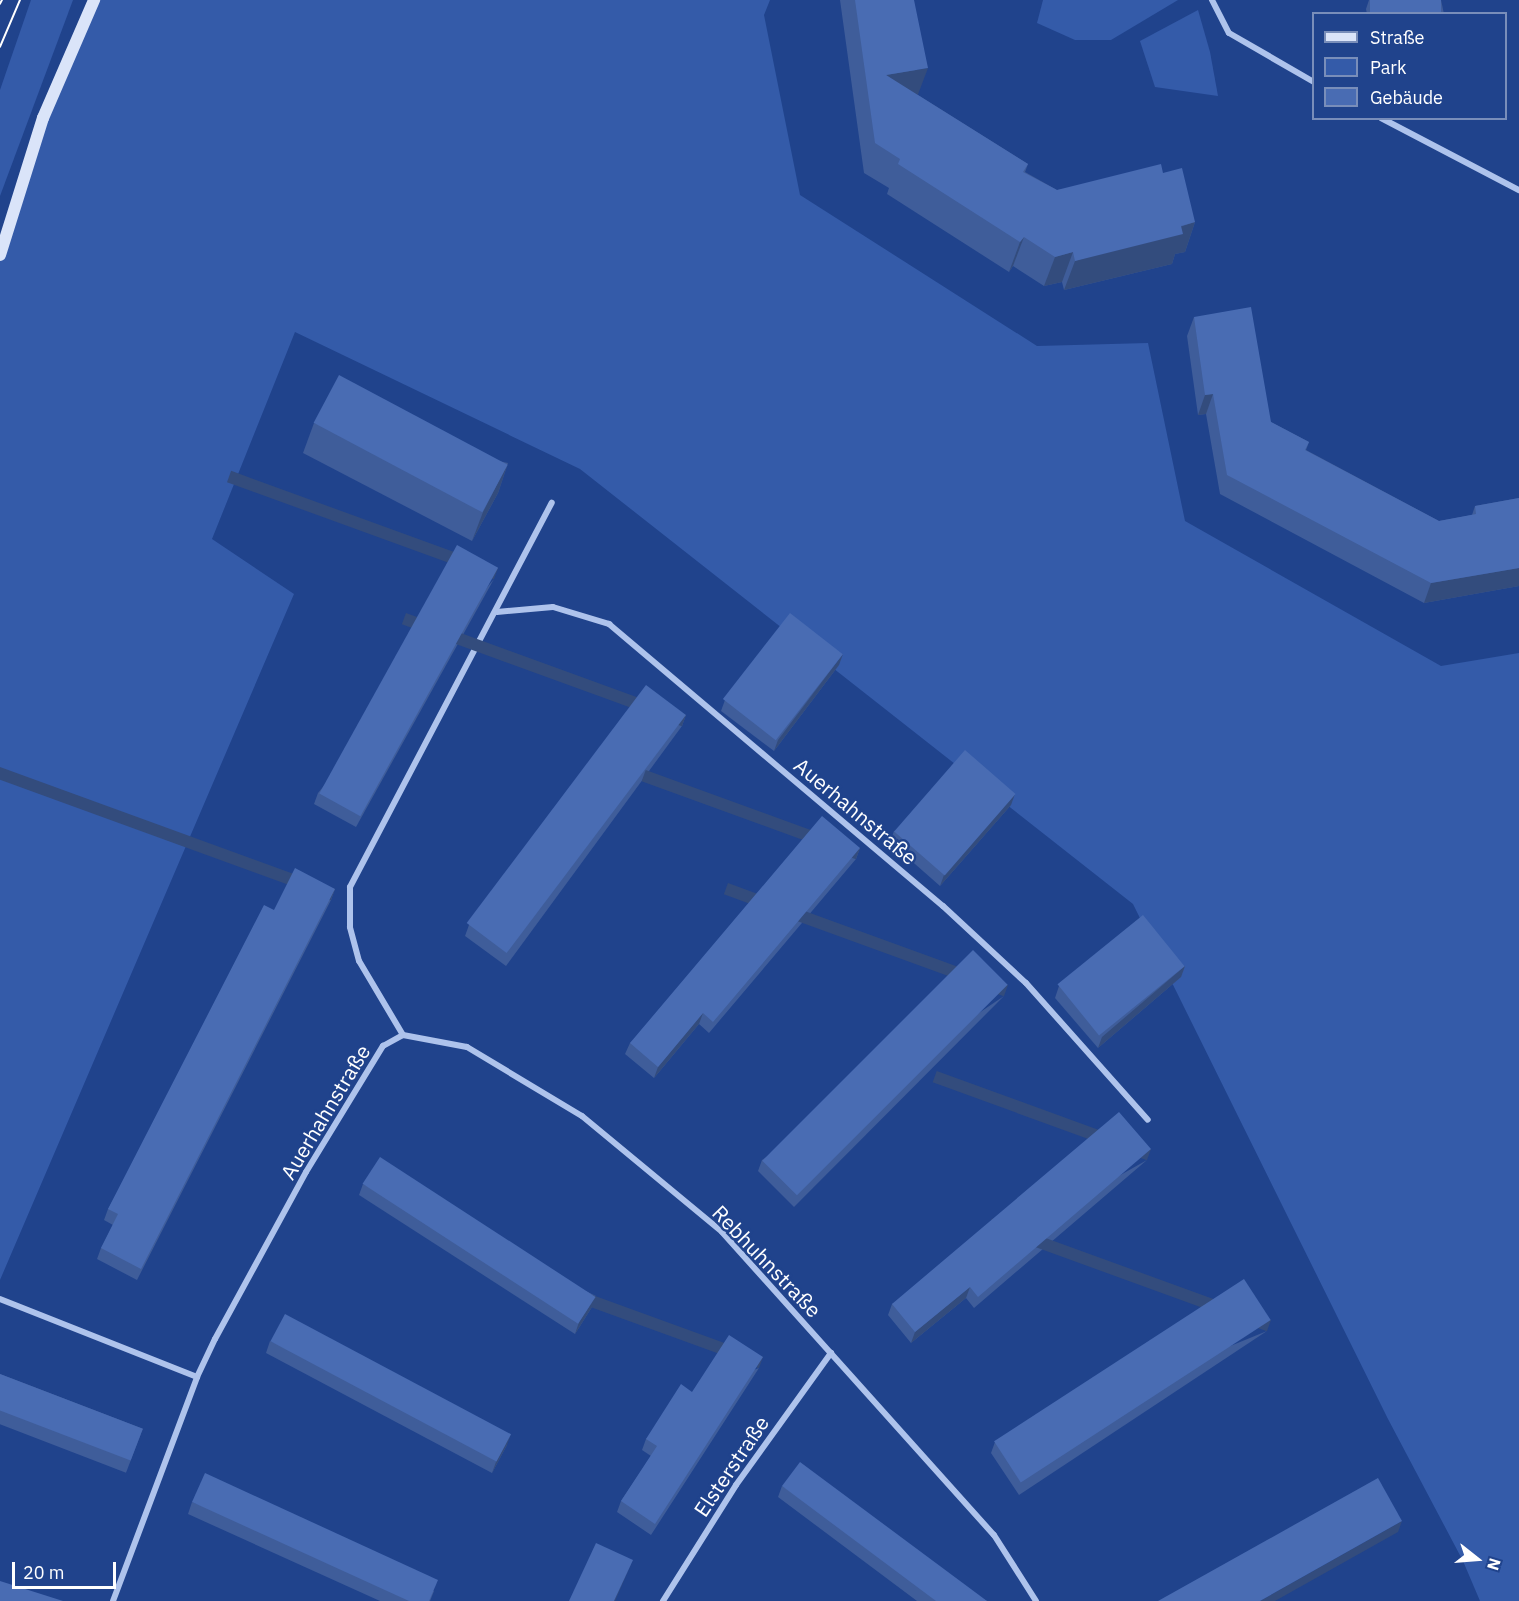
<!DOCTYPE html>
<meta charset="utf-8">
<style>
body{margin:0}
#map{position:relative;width:1519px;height:1601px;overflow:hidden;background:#20438c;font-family:"IBM Plex Sans",sans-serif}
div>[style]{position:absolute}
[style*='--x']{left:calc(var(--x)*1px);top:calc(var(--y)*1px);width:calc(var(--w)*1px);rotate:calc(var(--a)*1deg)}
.green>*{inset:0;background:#345ba9}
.minor>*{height:6px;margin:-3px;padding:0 3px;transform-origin:3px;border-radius:3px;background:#aec3ec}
.secondary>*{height:12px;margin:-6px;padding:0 6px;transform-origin:6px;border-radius:6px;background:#dae4f9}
.tram>*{height:1.5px;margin:-0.75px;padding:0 0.75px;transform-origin:0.75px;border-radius:0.75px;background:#fff}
.wall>*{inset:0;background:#3f5d9a;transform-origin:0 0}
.shaded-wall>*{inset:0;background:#334c7d;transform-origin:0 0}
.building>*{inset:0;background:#496cb3;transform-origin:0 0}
span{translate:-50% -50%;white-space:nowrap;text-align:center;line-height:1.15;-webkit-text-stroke:5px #20438c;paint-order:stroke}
.street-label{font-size:21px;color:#fff}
.legend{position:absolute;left:1312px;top:12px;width:195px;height:108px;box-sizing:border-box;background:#20438c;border:2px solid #798eba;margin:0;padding:8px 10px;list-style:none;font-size:18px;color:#fff}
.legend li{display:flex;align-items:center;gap:12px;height:30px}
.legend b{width:30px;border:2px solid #798eba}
.north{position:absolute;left:1447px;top:1529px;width:60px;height:60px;-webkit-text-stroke:4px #20438c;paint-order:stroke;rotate:107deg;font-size:16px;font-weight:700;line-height:24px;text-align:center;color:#fff}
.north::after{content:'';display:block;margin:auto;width:21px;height:27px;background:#fff;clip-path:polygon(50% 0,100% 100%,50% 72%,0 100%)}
.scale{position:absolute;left:12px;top:1562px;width:104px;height:27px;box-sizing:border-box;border:3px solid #fff;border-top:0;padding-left:8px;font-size:18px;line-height:21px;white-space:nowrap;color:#fff;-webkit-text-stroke:4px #20438c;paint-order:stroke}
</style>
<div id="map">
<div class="green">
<i style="clip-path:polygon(31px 0,73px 0,0 196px,0 90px)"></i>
<i style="clip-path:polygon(94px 0,770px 0,764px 15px,800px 195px,1037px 346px,1148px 343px,1185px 521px,1441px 666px,1519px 653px,1519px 1601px,1480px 1601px,1463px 1561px,1388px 1419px,1133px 904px,580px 469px,295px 332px,212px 539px,294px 594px,0 1280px,0 255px,12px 211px)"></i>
<i style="clip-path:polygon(1043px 0,1178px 0,1111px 40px,1075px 40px,1037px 23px)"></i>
<i style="clip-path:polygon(1198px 10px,1210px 52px,1218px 96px,1155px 87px,1140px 41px)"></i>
</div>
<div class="minor">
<i style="--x:1212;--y:0;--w:37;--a:63"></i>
<i style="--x:1229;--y:33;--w:98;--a:30"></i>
<i style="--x:1381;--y:118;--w:156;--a:27.6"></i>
<i style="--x:497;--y:612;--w:56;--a:-5.1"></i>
<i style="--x:553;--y:607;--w:59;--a:16.9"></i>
<i style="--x:609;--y:624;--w:437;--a:40.2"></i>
<i style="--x:943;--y:906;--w:113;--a:42.9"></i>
<i style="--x:1026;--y:983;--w:183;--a:48.3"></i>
<i style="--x:403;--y:1035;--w:65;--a:10.6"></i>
<i style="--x:467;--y:1047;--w:134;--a:31"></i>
<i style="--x:582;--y:1116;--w:182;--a:39.6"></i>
<i style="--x:722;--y:1232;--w:407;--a:48.1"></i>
<i style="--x:994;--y:1535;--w:78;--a:57.5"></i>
<i style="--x:403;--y:1035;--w:86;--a:-120.7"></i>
<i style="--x:359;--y:961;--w:35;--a:-105"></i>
<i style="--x:350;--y:927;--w:40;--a:-90"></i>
<i style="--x:350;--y:887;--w:434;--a:-62.3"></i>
<i style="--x:0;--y:1299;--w:212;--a:21.6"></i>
<i style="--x:113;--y:1601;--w:239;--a:-69.4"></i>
<i style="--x:197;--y:1377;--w:42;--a:-64.7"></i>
<i style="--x:215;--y:1339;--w:190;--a:-61.4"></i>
<i style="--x:306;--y:1172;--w:148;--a:-58.6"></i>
<i style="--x:383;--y:1046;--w:23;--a:-29"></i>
<i style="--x:663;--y:1601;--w:137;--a:-57.8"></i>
<i style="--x:736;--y:1485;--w:163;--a:-54.3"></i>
</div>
<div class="secondary">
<i style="--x:0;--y:255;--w:144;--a:-72.6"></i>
<i style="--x:43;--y:118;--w:129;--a:-66.6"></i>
</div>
<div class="tram">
<i style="--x:0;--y:4;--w:4;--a:-63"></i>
<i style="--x:0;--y:47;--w:51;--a:-66.9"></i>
</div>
<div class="wall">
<i style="clip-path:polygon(840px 0,914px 0,918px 95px,1028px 164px,1025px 172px,1057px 190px,1163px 173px,1195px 222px,1185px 252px,1175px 254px,1172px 264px,1064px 290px,1062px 282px,1044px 286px,1013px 266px,1009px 272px,887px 194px,889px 188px,864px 173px)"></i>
<i style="clip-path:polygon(1369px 0,1441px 0,1444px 14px,1367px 14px,1366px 9px)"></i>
<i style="clip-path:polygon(1194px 317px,1271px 422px,1309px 442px,1306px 450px,1439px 521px,1472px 515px,1475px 506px,1519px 498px,1519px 586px,1424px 603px,1220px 494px,1206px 414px,1198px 415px,1187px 336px)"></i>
<i style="clip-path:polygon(314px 423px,508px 463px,498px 493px,472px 541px,303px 453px)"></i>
<i style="clip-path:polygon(494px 579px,356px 827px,314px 804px,318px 793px)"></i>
<i style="clip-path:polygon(839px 665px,774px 751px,721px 711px,725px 700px)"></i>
<i style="clip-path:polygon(686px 715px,682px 726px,506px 966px,465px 936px,469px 925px)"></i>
<i style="clip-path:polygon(1011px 805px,940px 886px,890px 842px,894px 831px)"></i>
<i style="clip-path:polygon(860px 848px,856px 859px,709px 1033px,699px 1024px,654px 1078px,625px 1054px,630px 1043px)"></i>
<i style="clip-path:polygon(335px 889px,331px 900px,137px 1280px,97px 1259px,101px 1248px,113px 1225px,104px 1220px,108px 1209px,274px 910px)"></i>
<i style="clip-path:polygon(1185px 966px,1181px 977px,1098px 1048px,1055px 998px,1059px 986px)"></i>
<i style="clip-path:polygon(1004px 996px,794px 1207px,758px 1171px,762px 1160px)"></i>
<i style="clip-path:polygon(1147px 1160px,974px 1308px,966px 1298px,911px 1343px,888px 1315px,892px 1304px)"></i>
<i style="clip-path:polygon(363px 1184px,596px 1296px,592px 1307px,575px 1334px,359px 1195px)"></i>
<i style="clip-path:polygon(1267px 1331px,1019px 1495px,991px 1453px,995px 1442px)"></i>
<i style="clip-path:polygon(270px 1341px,507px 1445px,492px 1473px,266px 1353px)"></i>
<i style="clip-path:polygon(759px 1368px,651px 1535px,617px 1512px,621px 1501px,651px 1456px,642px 1450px,646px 1439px,692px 1392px)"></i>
<i style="left:0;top:1374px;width:153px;height:47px;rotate:21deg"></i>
<i style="clip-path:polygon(782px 1486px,987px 1601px,917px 1601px,778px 1497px)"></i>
<i style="clip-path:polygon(192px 1502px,434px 1591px,430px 1601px,380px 1601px,188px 1514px)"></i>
</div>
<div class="shaded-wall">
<i style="clip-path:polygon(928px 68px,917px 97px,886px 75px)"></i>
<i style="clip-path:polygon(1195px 222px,1185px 252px,1175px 254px,1172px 264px,1064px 290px,1075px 261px)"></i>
<i style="clip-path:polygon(1024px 237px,1013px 266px,1009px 272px,1020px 242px)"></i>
<i style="clip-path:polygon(1073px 252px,1062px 282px,1044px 286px,1055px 257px)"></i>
<i style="clip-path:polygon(1213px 394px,1206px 414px,1198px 415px,1205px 395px)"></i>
<i style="clip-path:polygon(508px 463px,498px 493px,472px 541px,483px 512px)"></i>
<i style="left:498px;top:568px;width:12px;height:284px;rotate:110deg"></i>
<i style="clip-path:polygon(1519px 568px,1519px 586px,1424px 603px,1431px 583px)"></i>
<i style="clip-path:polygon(843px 654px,839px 665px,774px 751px,778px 740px)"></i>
<i style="left:686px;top:715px;width:12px;height:298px;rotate:110deg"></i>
<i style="clip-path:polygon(1015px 794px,1011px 805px,940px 886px,944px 875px)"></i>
<i style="left:860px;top:848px;width:12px;height:228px;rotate:110deg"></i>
<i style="left:335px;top:889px;width:12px;height:427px;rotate:110deg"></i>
<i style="clip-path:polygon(1185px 966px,1181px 977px,1098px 1048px,1102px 1037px)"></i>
<i style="left:1008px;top:985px;width:12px;height:298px;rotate:110deg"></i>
<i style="clip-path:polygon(703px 1013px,699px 1024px,654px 1078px,658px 1067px)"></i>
<i style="left:1151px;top:1149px;width:12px;height:228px;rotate:110deg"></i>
<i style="clip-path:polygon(970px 1287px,966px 1298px,911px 1343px,915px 1332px)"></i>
<i style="clip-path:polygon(596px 1296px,592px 1307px,575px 1334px,579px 1322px)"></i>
<i style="left:1271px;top:1320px;width:12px;height:297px;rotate:110deg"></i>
<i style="left:763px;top:1357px;width:12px;height:199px;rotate:110deg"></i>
<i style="clip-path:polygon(511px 1434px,507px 1445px,492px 1473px,496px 1462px)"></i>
<i style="clip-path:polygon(1402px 1521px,1398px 1532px,1275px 1601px,1260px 1601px)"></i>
<i style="clip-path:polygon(633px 1560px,615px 1601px,614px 1601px)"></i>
</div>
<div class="building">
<i style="clip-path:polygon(855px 0,914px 0,928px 68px,886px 75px,1028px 164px,1023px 172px,1057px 190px,1161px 164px,1163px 173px,1182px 168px,1195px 222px,1181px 226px,1183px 234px,1075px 261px,1073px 252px,1055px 257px,1024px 237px,1020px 242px,898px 164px,900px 159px,875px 143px)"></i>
<i style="left:1370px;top:0;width:71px;height:14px"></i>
<i style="clip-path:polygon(1251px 307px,1271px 422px,1309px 442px,1305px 450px,1439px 521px,1476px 514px,1475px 506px,1519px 498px,1519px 568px,1431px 583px,1227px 475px,1213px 394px,1205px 395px,1194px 317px)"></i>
<i style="left:339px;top:375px;width:191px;height:54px;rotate:28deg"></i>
<i style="left:457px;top:545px;width:47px;height:284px;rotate:29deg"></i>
<i style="left:790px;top:613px;width:67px;height:109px;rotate:38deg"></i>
<i style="left:646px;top:685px;width:50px;height:298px;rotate:37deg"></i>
<i style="left:965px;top:750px;width:67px;height:108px;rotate:41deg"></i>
<i style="clip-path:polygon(822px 816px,860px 848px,713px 1022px,703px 1013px,658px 1067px,630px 1043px)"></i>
<i style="clip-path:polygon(295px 868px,335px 889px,141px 1269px,101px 1248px,118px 1214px,108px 1209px,264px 905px,274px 910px)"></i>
<i style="left:1143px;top:915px;width:66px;height:110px;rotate:51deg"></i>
<i style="left:973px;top:950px;width:49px;height:298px;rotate:45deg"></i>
<i style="clip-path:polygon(1119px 1112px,1151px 1149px,978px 1297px,970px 1287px,915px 1332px,892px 1304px)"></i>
<i style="left:380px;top:1157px;width:257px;height:32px;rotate:33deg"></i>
<i style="left:1244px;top:1279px;width:49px;height:298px;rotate:57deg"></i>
<i style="left:285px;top:1314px;width:256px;height:31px;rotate:28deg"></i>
<i style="clip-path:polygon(729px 1335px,763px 1357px,655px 1524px,621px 1501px,657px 1446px,646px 1439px,681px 1384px,692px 1392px)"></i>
<i style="left:0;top:1374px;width:153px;height:34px;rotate:21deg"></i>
<i style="clip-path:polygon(800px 1462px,987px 1601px,936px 1601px,782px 1486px)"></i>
<i style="clip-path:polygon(205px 1473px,438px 1580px,429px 1601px,409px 1601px,192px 1502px)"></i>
<i style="clip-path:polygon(1378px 1478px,1402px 1521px,1260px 1601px,1158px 1601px)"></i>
<i style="clip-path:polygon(596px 1543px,633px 1560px,614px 1601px,569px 1601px)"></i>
<i style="clip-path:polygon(0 1581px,63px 1601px,0 1601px)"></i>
</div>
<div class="street-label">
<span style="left:856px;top:811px;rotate:40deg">Auerhahnstraße</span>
<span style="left:325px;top:1112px;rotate:-59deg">Auerhahnstraße</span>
<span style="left:767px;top:1261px;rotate:46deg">Rebhuhnstraße</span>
<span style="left:731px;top:1466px;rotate:-56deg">Elsterstraße</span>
</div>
<ul class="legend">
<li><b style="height:8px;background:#dae4f9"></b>Straße</li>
<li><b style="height:16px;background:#345ba9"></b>Park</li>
<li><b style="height:16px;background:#496cb3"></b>Gebäude</li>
</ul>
<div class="north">N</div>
<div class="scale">20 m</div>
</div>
